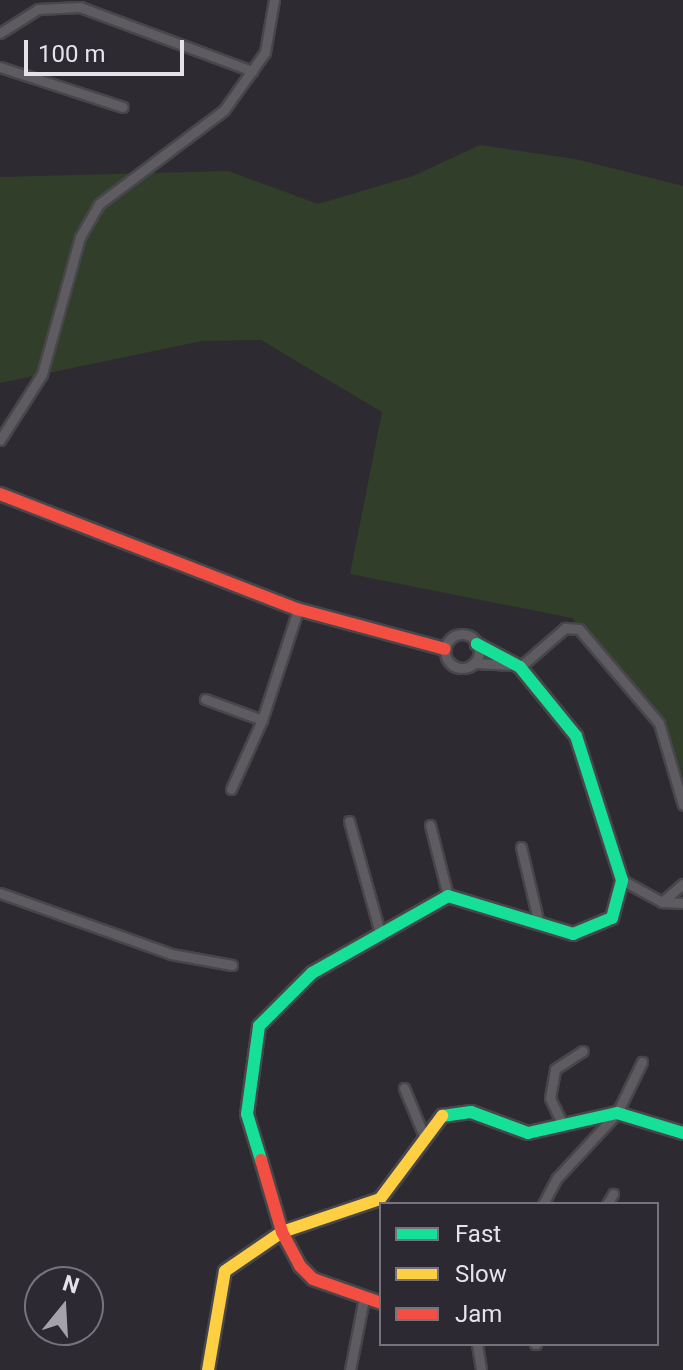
<!DOCTYPE html>
<style>
body{margin:0}
#map{position:relative;width:683px;height:1370px;overflow:hidden;background:#2d2b31;font-family:Roboto,sans-serif}
div>[style]{position:absolute}
[style*='--x']{left:calc(var(--x)*1px);top:calc(var(--y)*1px);width:calc(var(--w)*1px);rotate:calc(var(--a)*1deg)}
.green>*{inset:0;background:#303e2a}
.roads{filter:drop-shadow(2px 0 #47464a) drop-shadow(-2px 0 #47464a) drop-shadow(0 2px #47464a) drop-shadow(0 -2px #47464a)}
.street>*{height:9px;margin:-4.5px;padding:0 4.5px;transform-origin:4.5px;border-radius:4.5px;background:#5e5c61}
.street>.ring{margin:-4.5px;padding:0;box-sizing:content-box;background:none;border:9px solid #5e5c61;border-radius:50%}
.fast>*{height:12px;margin:-6px;padding:0 6px;transform-origin:6px;border-radius:6px;background:#16e098}
.slow>*{height:12px;margin:-6px;padding:0 6px;transform-origin:6px;border-radius:6px;background:#ffcf43}
.jam>*{height:12px;margin:-6px;padding:0 6px;transform-origin:6px;border-radius:6px;background:#f24e42}
span{translate:-50% -50%;white-space:nowrap;text-align:center;line-height:1.15;-webkit-text-stroke:8px #2c2933;paint-order:stroke}
.legend{position:absolute;left:379px;top:1202px;width:280px;height:144px;box-sizing:border-box;background:#2c2933;border:2px solid #76737c;margin:0;padding:10px 14px;list-style:none;font-size:24px;color:#e5e3ea}
.legend li{display:flex;align-items:center;gap:16px;height:40px}
.legend b{width:40px;border:2px solid #76737c}
.north{position:absolute;left:24px;top:1266px;width:80px;height:80px;box-sizing:border-box;background:#2c2933;border:2px solid #76737c;border-radius:50%;rotate:18deg;font-size:22px;font-weight:700;line-height:32px;text-align:center;color:#e5e3ea}
.north::after{content:'';display:block;margin:auto;width:28px;height:36px;background:#a5a3a9;clip-path:polygon(50% 0,100% 100%,50% 72%,0 100%)}
.scale{position:absolute;left:24px;top:40px;width:160px;height:36px;box-sizing:border-box;border:4px solid #e5e3ea;border-top:0;padding-left:10px;font-size:24px;line-height:28px;white-space:nowrap;color:#e5e3ea;-webkit-text-stroke:6px #2c2933;paint-order:stroke}
</style>
<div id="map">
<div class="green">
<i style="clip-path:polygon(480px 145px,575px 159px,683px 186px,683px 776px,663px 722px,572px 618px,350px 574px,382px 412px,261px 340px,202px 341px,0 383px,0 177px,228px 171px,318px 204px,413px 176px)"></i>
</div>
<div class="roads">
<div class="street">
<i style="--x:0;--y:33;--w:45;--a:-32.3"></i>
<i style="--x:38;--y:9;--w:42;--a:-2.7"></i>
<i style="--x:80;--y:7;--w:184;--a:20.4"></i>
<i style="--x:0;--y:67;--w:129;--a:18"></i>
<i style="--x:0;--y:440;--w:78;--a:-57.5"></i>
<i style="--x:42;--y:374;--w:142;--a:-74.5"></i>
<i style="--x:80;--y:237;--w:38;--a:-60"></i>
<i style="--x:99;--y:204;--w:156;--a:-36.9"></i>
<i style="--x:224;--y:110;--w:71;--a:-54.7"></i>
<i style="--x:265;--y:52;--w:53;--a:-80.2"></i>
<i class="ring" style="left:445px;top:634px;width:25px;height:25px"></i>
<i style="--x:474;--y:663;--w:40;--a:2.9"></i>
<i style="--x:520;--y:667;--w:60;--a:-40.9"></i>
<i style="--x:565;--y:628;--w:14;--a:4"></i>
<i style="--x:579;--y:629;--w:123;--a:49.6"></i>
<i style="--x:659;--y:723;--w:85;--a:73.7"></i>
<i style="--x:205;--y:699;--w:61;--a:20.2"></i>
<i style="--x:231;--y:789;--w:76;--a:-65.8"></i>
<i style="--x:262;--y:720;--w:116;--a:-71.9"></i>
<i style="--x:349;--y:821;--w:116;--a:74.5"></i>
<i style="--x:430;--y:825;--w:73;--a:75.8"></i>
<i style="--x:521;--y:847;--w:79;--a:76.8"></i>
<i style="--x:622;--y:880;--w:46;--a:28.8"></i>
<i style="--x:662;--y:902;--w:21;--a:3"></i>
<i style="--x:0;--y:893;--w:182;--a:19.6"></i>
<i style="--x:171;--y:954;--w:62;--a:10.2"></i>
<i style="--x:662;--y:902;--w:28;--a:-41"></i>
<i style="--x:404;--y:1088;--w:52;--a:67.4"></i>
<i style="--x:563;--y:1125;--w:30;--a:-116"></i>
<i style="--x:550;--y:1098;--w:29;--a:-80"></i>
<i style="--x:555;--y:1069;--w:33;--a:-33"></i>
<i style="--x:543;--y:1204;--w:30;--a:-62"></i>
<i style="--x:557;--y:1178;--w:88;--a:-47.3"></i>
<i style="--x:617;--y:1113;--w:57;--a:-63.9"></i>
<i style="--x:607;--y:1204;--w:12;--a:-59"></i>
<i style="--x:477;--y:1344;--w:26;--a:81"></i>
<i style="--x:535;--y:1344;--w:1;--a:0"></i>
<i style="--x:350;--y:1370;--w:73;--a:-79"></i>
</div>
<div class="fast">
<i style="--x:442;--y:1116;--w:29;--a:-8"></i>
<i style="--x:471;--y:1112;--w:61;--a:20.2"></i>
<i style="--x:528;--y:1133;--w:91;--a:-12.7"></i>
<i style="--x:617;--y:1113;--w:69;--a:16.9"></i>
<i style="--x:261;--y:1160;--w:48;--a:-106.9"></i>
<i style="--x:247;--y:1114;--w:89;--a:-82.2"></i>
<i style="--x:259;--y:1026;--w:75;--a:-45"></i>
<i style="--x:312;--y:973;--w:156;--a:-29.5"></i>
<i style="--x:448;--y:896;--w:131;--a:16.9"></i>
<i style="--x:573;--y:934;--w:42;--a:-22.3"></i>
<i style="--x:612;--y:918;--w:39;--a:-75"></i>
<i style="--x:622;--y:880;--w:151;--a:-107.7"></i>
<i style="--x:576;--y:736;--w:89;--a:-129.1"></i>
<i style="--x:520;--y:667;--w:49;--a:-151.9"></i>
</div>
<div class="slow">
<i style="--x:208;--y:1370;--w:100;--a:-80.3"></i>
<i style="--x:225;--y:1271;--w:69;--a:-34.4"></i>
<i style="--x:282;--y:1232;--w:103;--a:-18.6"></i>
<i style="--x:380;--y:1199;--w:104;--a:-53.2"></i>
</div>
<div class="jam">
<i style="--x:0;--y:494;--w:318;--a:21.2"></i>
<i style="--x:297;--y:609;--w:153;--a:15.1"></i>
<i style="--x:261;--y:1160;--w:75;--a:73.7"></i>
<i style="--x:282;--y:1232;--w:38;--a:62"></i>
<i style="--x:300;--y:1266;--w:18;--a:45"></i>
<i style="--x:313;--y:1279;--w:72;--a:19.4"></i>
</div>
</div>
<ul class="legend">
<li><b style="height:10px;background:#16e098"></b>Fast</li>
<li><b style="height:10px;background:#ffcf43"></b>Slow</li>
<li><b style="height:10px;background:#f24e42"></b>Jam</li>
</ul>
<div class="north">N</div>
<div class="scale">100 m</div>
</div>
